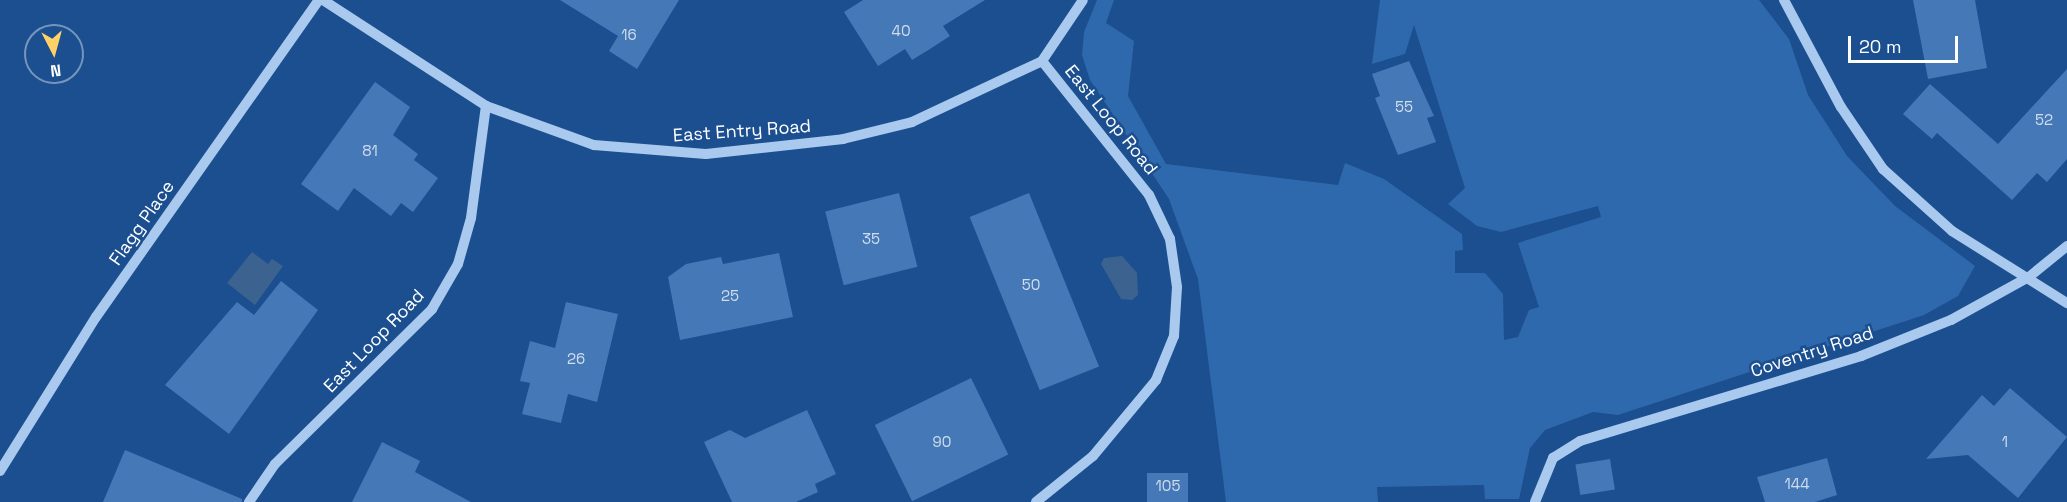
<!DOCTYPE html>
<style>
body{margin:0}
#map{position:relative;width:2067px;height:502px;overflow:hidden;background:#1b4f8f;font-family:"Space Grotesk",sans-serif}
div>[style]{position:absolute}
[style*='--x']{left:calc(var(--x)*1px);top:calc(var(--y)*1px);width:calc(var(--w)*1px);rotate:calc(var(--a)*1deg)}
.green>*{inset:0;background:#2e69ad}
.water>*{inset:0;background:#3c6290}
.building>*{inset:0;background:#4478b7;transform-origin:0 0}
.minor>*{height:10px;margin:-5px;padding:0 5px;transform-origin:5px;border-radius:5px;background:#a9c9ee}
span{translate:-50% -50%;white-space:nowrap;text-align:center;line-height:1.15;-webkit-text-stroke:5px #1b4f8f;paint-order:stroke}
.number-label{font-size:15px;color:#d0dded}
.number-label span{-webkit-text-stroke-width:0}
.street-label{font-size:18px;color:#fff}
.north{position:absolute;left:24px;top:24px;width:60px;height:60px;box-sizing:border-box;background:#1b4f8f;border:2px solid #7695bc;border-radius:50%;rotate:174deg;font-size:16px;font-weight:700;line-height:24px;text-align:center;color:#fff}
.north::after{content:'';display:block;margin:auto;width:21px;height:27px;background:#ffd166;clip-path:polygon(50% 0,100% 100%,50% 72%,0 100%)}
.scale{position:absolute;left:1848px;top:36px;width:110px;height:27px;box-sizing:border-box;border:3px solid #fff;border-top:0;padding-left:8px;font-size:18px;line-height:21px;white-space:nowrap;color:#fff;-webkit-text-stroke:4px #1b4f8f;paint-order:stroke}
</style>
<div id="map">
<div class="green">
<i style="clip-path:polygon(1097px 0,1114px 0,1106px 23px,1134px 41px,1128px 96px,1166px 164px,1338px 185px,1345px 163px,1384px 179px,1462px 234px,1463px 250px,1455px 251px,1455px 273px,1485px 273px,1503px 294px,1504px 340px,1518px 337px,1529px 310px,1539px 307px,1518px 243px,1601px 217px,1598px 206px,1501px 232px,1477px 226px,1448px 204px,1465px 188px,1414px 25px,1405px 54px,1372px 64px,1380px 0,1759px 0,1789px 39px,1808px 95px,1847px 156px,1895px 206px,1975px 266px,1958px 296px,1924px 315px,1618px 415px,1593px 412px,1545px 430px,1530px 448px,1519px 499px,1485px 499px,1484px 485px,1377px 487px,1378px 502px,1226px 502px,1198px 279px,1169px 199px,1090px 80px,1082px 55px,1084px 32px)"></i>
</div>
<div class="water">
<i style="clip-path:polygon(252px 252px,268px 264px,272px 259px,283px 266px,255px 305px,227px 283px)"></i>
<i style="clip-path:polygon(1122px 256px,1137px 273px,1138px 295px,1132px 300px,1121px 299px,1101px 264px,1104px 258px)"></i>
</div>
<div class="building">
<i style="clip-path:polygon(560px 0,679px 0,637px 69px,609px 51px,618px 36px)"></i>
<i style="clip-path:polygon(863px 0,985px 0,943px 26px,950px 36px,930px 49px,912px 60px,905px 49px,878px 66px,844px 12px)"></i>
<i style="clip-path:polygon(1913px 0,1975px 0,1987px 68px,1928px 79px)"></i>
<i style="clip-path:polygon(1409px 61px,1434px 116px,1427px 118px,1436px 142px,1398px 155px,1375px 98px,1380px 96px,1372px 74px)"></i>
<i style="clip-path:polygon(2067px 69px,2067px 159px,2047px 182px,2037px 173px,2012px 200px,1937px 133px,1932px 139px,1903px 114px,1930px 84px,1998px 144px)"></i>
<i style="clip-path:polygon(375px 82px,410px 107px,393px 135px,418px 154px,414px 160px,438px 178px,413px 212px,401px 203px,391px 216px,354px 188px,338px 211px,301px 184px)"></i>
<i style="left:899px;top:193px;width:76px;height:76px;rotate:76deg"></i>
<i style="left:1029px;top:193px;width:187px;height:64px;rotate:68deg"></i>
<i style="clip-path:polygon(779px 253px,793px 317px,680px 340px,668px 277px,686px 264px,721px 257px,723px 264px)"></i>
<i style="clip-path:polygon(281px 281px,318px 310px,229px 434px,165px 385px,237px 302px,254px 315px)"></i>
<i style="clip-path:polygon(566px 302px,618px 314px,597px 402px,568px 394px,561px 423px,522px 414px,530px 383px,520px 381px,530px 341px,555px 348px)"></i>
<i style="left:971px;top:378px;width:85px;height:107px;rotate:64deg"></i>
<i style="clip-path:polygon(2010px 388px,2067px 437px,2018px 498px,1968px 455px,1926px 459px,1982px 395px,1994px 406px)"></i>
<i style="clip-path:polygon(807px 410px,836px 474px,815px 484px,818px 492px,796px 502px,732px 502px,704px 442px,730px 430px,745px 438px)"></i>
<i style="clip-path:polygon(382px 442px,420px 461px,415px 472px,471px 502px,352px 502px)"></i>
<i style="clip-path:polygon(125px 450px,242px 499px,242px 502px,103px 502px)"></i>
<i style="clip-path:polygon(1827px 458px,1837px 495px,1815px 502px,1765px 502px,1757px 477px)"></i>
<i style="left:1610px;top:459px;width:31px;height:35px;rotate:81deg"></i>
<i style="left:1147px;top:473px;width:41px;height:29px"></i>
</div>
<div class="minor">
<i style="--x:323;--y:0;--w:194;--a:33"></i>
<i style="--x:486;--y:106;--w:115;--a:19.9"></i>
<i style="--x:594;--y:145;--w:112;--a:4.6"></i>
<i style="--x:706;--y:154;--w:138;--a:-6.2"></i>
<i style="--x:843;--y:139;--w:71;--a:-13.8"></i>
<i style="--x:912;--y:122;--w:144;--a:-25.1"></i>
<i style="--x:1042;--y:61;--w:73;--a:-56.1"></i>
<i style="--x:1784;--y:0;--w:121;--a:62"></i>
<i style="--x:1841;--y:107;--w:75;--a:55.9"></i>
<i style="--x:1883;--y:169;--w:93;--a:41.9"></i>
<i style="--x:1952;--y:231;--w:136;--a:32.1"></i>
<i style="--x:0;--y:471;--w:181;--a:-58.1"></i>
<i style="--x:96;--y:317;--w:388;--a:-54.9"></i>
<i style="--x:249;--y:502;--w:46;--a:-55.6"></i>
<i style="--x:275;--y:464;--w:221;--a:-44.6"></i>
<i style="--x:432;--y:309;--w:52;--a:-60"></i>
<i style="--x:458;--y:264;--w:48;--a:-74.2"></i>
<i style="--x:471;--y:218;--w:113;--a:-82.4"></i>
<i style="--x:1036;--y:502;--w:73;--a:-38.9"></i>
<i style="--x:1093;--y:456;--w:99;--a:-50.3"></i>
<i style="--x:1156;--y:380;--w:48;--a:-67.8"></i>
<i style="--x:1174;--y:336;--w:49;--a:-86.5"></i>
<i style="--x:1177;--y:287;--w:49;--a:-98.3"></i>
<i style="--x:1170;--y:239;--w:49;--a:-115.5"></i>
<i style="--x:1149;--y:195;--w:171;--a:-128.6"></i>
<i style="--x:1535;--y:502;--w:48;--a:-67.8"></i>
<i style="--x:1553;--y:458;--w:32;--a:-32"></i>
<i style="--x:1580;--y:441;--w:294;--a:-16.8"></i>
<i style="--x:1861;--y:356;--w:97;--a:-21.8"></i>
<i style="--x:1951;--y:320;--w:89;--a:-28.9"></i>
<i style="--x:2029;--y:277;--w:49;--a:-39.2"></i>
</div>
<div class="number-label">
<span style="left:901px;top:31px">40</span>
<span style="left:629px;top:35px">16</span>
<span style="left:1404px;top:107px">55</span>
<span style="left:2044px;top:120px">52</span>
<span style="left:370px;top:151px">81</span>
<span style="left:871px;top:239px">35</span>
<span style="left:1031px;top:285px">50</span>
<span style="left:730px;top:296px">25</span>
<span style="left:576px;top:359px">26</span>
<span style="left:942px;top:442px">90</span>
<span style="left:2005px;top:442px">1</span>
<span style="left:1797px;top:484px">144</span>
<span style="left:1168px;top:486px">105</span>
</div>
<div class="street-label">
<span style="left:1111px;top:120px;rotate:51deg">East Loop Road</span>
<span style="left:742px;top:131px;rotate:-4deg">East Entry Road</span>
<span style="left:142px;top:223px;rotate:-55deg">Flagg Place</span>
<span style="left:374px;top:341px;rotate:-46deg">East Loop Road</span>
<span style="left:1812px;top:352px;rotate:-18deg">Coventry Road</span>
</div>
<div class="north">N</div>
<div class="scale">20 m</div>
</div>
